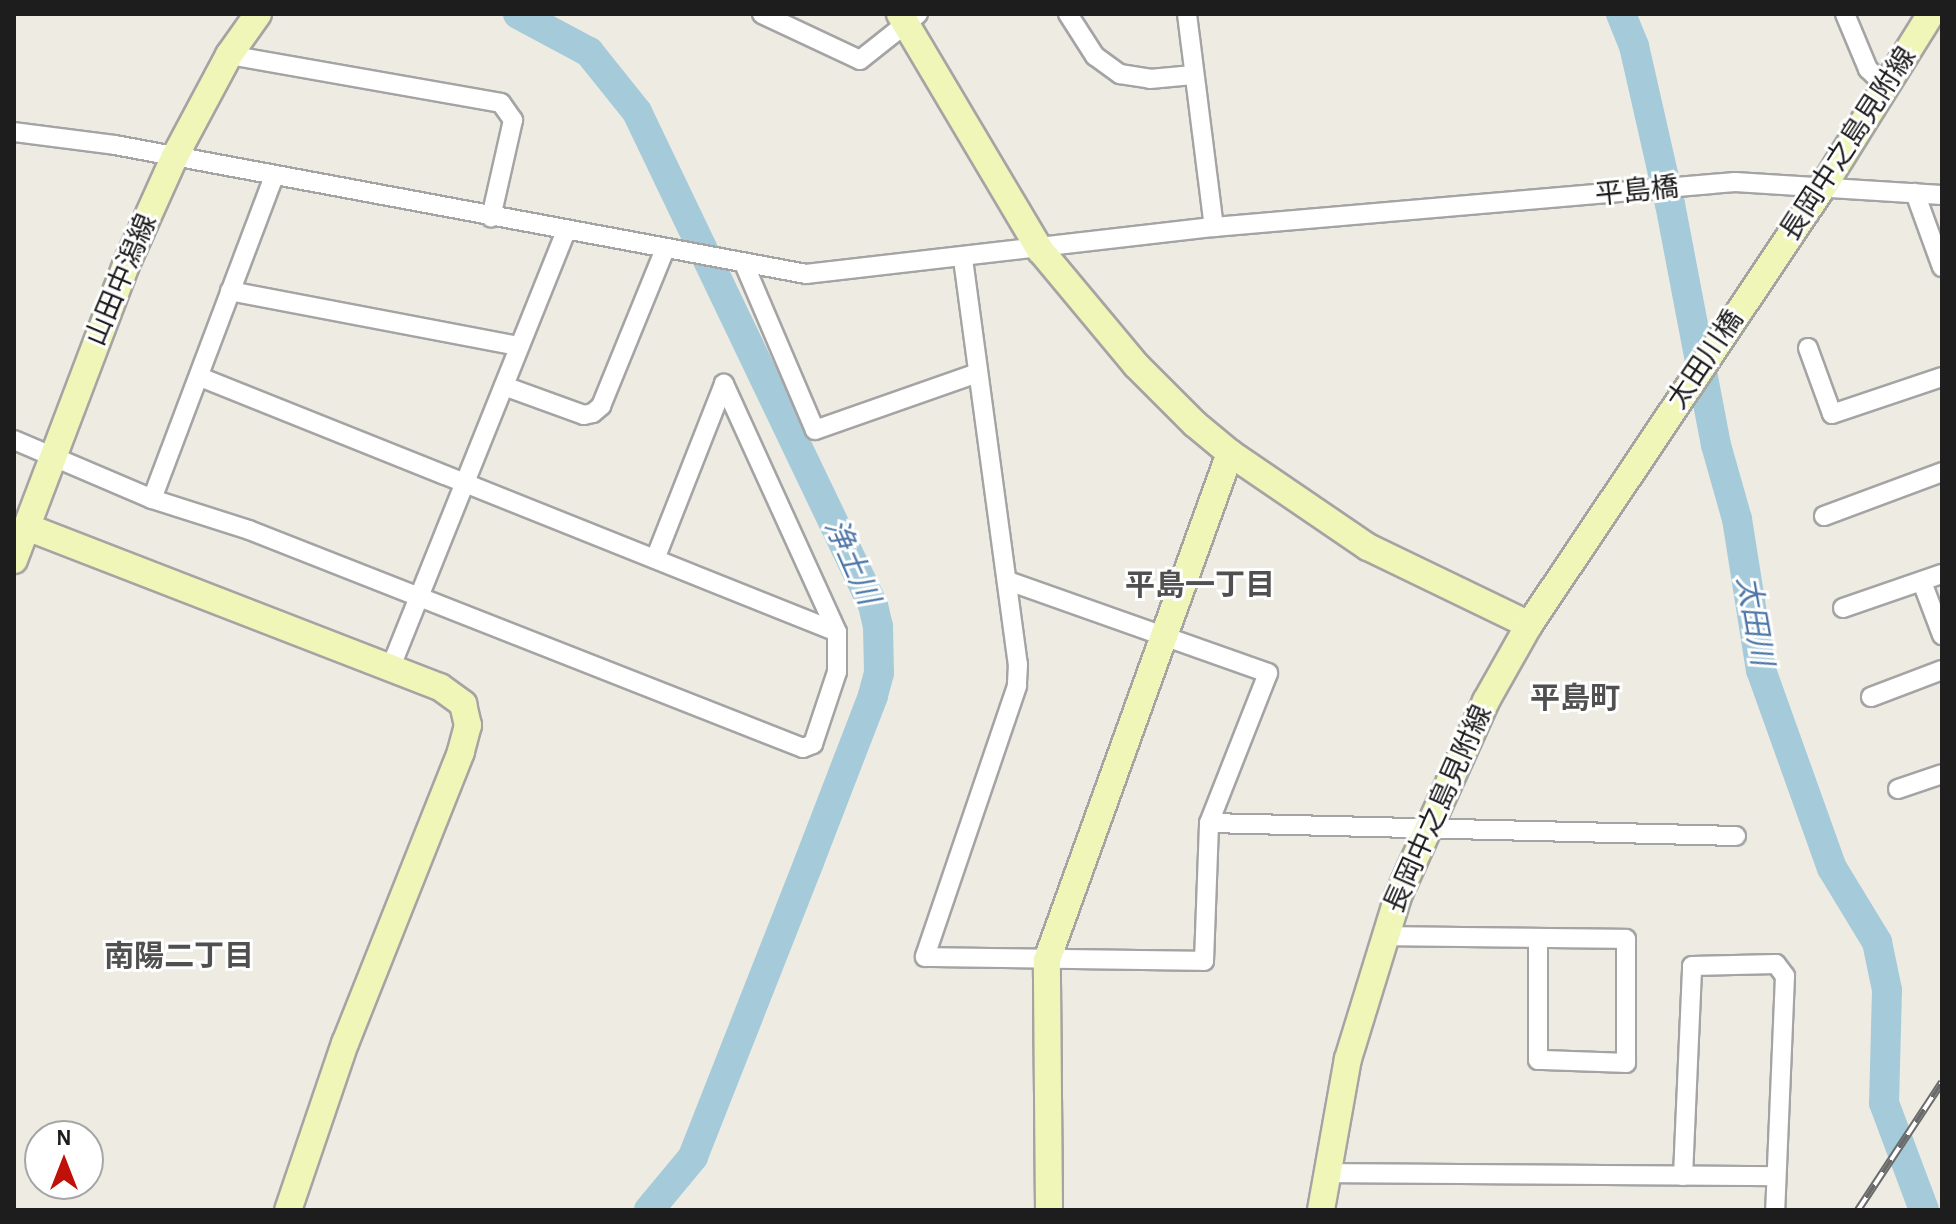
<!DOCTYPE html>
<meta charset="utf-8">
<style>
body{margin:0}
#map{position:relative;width:1956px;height:1224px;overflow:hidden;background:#eeebe3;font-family:"Alegreya Sans","Noto Sans JP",sans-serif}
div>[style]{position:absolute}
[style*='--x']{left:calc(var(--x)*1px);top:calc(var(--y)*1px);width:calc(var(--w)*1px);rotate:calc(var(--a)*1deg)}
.river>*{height:30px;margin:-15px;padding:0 15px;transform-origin:15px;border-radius:15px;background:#a5cbda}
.roads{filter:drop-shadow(2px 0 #a4a4a4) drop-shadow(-2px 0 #a4a4a4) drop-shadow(0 2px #a4a4a4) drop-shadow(0 -2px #a4a4a4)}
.street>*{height:18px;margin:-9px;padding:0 9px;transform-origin:9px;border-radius:9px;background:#fff}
.secondary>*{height:26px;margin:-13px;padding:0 13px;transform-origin:13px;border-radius:13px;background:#f0f6b8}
.rail>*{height:8px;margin-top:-4px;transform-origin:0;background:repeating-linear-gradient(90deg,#fff 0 15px,#6b6b6b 0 30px);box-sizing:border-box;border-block:2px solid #6b6b6b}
span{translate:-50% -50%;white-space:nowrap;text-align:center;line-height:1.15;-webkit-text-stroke:6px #fff;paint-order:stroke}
.street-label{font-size:28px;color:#1d1d1d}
.water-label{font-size:30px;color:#4e77a8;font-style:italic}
.neighbourhood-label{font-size:30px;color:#505050;font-weight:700}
.frame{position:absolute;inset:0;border:16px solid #1d1d1d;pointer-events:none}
.north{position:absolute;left:24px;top:1120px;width:80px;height:80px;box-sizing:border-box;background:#fff;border:2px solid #a5a5a5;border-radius:50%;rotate:0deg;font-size:22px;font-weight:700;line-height:32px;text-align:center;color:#1d1d1d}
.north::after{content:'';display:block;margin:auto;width:28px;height:36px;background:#c01109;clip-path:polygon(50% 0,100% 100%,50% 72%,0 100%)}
</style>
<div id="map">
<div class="river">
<i style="--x:518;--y:14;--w:81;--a:28.2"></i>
<i style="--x:589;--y:52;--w:77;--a:51.3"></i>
<i style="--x:637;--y:112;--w:547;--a:64.42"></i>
<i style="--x:873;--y:605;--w:22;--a:77"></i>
<i style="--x:878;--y:626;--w:47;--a:88.8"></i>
<i style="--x:879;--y:673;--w:24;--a:105"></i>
<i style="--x:873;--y:696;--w:178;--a:111.1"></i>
<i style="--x:809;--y:862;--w:317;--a:111.5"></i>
<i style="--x:693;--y:1157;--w:69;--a:129.7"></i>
<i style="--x:1621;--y:14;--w:35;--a:68"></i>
<i style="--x:1634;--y:46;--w:162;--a:77.2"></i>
<i style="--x:1670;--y:204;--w:245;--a:79.2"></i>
<i style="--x:1716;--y:445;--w:77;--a:74.2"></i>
<i style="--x:1737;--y:519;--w:153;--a:81"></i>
<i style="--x:1761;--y:670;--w:210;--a:70.3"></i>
<i style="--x:1832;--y:868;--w:87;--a:58.7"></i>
<i style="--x:1877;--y:942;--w:49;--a:78.2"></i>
<i style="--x:1887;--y:990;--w:113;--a:91.5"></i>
<i style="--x:1884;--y:1103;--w:114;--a:69.5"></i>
</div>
<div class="roads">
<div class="street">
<i style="--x:762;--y:14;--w:108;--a:25.1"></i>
<i style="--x:860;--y:60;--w:74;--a:-38.4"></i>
<i style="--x:1068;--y:14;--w:50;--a:57.3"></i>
<i style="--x:1095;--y:56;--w:31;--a:36"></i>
<i style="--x:1120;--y:74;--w:30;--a:9"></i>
<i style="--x:1150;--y:79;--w:43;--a:-5.3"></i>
<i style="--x:1187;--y:14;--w:215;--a:82.8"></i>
<i style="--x:1845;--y:14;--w:60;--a:67.3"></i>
<i style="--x:1868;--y:69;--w:28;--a:44"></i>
<i style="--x:229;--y:55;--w:276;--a:10"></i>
<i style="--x:501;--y:103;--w:21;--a:55"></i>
<i style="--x:513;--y:120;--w:100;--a:102.7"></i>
<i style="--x:14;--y:132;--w:102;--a:7.3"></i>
<i style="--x:115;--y:145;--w:703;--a:10.57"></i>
<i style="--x:806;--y:274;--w:411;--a:-6.6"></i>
<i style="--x:1214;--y:227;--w:523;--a:-4.94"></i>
<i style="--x:1735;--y:182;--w:207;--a:3.6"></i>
<i style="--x:1915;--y:193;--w:79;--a:70"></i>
<i style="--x:963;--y:259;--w:409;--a:82.3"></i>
<i style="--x:1018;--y:664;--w:22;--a:93"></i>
<i style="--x:1017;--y:686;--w:286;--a:108.8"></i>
<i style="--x:925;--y:957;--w:279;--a:0.8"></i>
<i style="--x:1204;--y:961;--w:138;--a:-87.9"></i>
<i style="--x:1209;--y:823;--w:161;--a:-68.5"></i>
<i style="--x:1268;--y:673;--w:276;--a:-160.5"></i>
<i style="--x:745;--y:266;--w:178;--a:66.9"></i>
<i style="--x:815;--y:430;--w:170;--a:-19.3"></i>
<i style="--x:230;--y:291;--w:293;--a:10.8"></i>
<i style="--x:1808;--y:348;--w:70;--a:70"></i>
<i style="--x:1832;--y:414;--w:116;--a:-18.6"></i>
<i style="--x:200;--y:377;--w:686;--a:21.82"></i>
<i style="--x:504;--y:386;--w:85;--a:19.9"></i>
<i style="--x:584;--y:415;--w:9;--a:-13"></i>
<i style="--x:593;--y:413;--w:11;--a:-41"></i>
<i style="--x:601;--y:406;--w:170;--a:-67.8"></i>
<i style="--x:14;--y:440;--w:150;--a:23.1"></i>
<i style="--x:152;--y:499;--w:102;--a:17.7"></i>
<i style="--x:249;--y:530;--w:595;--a:21.48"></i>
<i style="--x:803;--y:748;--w:11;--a:-22"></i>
<i style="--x:813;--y:744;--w:76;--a:-71.6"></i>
<i style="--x:837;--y:672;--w:40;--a:-90"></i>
<i style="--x:837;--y:632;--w:273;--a:-114.5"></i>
<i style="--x:724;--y:384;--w:188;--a:111.5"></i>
<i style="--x:152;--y:499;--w:343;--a:-69.3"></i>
<i style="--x:1824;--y:516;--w:126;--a:-20.4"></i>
<i style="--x:1922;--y:582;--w:57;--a:69.3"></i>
<i style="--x:1843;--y:608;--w:105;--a:-19"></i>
<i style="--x:390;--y:669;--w:472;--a:-68.1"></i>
<i style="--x:1871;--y:697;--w:76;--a:-20.8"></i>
<i style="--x:1898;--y:789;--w:46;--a:-18.8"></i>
<i style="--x:1209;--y:823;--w:527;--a:1.41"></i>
<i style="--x:1385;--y:936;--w:241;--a:0.7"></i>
<i style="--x:1626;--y:939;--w:124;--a:90"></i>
<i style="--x:1626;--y:1063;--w:88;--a:-178"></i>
<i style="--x:1538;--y:1060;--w:122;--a:-90"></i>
<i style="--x:1325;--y:1173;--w:450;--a:0.4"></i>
<i style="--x:1683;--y:1176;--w:210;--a:-87.5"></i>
<i style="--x:1692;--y:966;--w:84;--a:-1.4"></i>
<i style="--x:1776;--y:964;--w:15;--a:53"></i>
<i style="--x:1785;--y:976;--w:234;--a:92.4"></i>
</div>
<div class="secondary">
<i style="--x:900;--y:14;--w:276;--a:59.3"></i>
<i style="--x:1041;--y:251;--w:148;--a:50.2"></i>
<i style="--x:1136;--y:365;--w:83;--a:45"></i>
<i style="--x:1195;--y:424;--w:45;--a:39.6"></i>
<i style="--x:1230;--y:453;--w:167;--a:34.3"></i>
<i style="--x:1368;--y:547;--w:179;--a:25.8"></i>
<i style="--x:27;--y:527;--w:443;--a:21.2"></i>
<i style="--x:440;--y:687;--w:29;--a:36"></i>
<i style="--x:463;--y:704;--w:22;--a:77"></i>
<i style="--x:468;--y:725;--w:28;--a:105"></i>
<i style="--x:461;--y:752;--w:313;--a:111.7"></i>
<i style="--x:345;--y:1043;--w:176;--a:108.8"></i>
<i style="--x:14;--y:560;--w:316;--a:-69.2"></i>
<i style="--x:126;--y:265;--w:117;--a:-65.8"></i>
<i style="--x:174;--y:158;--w:117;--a:-61.9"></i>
<i style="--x:229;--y:55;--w:50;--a:-54.7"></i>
<i style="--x:1049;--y:1210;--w:250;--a:-90.5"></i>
<i style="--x:1047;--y:960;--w:539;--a:-70.15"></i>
<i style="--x:1321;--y:1210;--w:153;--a:-79.9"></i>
<i style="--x:1348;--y:1059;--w:170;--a:-72.9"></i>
<i style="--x:1398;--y:896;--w:214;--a:-65.7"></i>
<i style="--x:1486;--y:701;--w:87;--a:-60.5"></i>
<i style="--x:1529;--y:625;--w:530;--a:-56.16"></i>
<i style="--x:1824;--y:185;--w:202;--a:-58"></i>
</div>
</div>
<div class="rail">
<i style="--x:1858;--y:1210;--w:153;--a:-56.7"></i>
</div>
<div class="street-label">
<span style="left:1849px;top:144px;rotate:-57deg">長岡中之島見附線</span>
<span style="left:1637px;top:192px;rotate:-6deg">平島橋</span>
<span style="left:122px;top:280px;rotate:-67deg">山田中潟線</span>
<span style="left:1706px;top:360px;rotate:-56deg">太田川橋</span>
<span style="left:1439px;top:809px;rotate:-66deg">長岡中之島見附線</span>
</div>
<div class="water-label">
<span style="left:851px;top:562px;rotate:66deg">浄土川</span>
<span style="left:1754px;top:621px;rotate:80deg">太田川</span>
</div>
<div class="neighbourhood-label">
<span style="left:1200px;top:586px">平島一丁目</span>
<span style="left:1575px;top:699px">平島町</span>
<span style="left:179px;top:957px">南陽二丁目</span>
</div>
<div class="frame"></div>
<div class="north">N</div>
</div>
